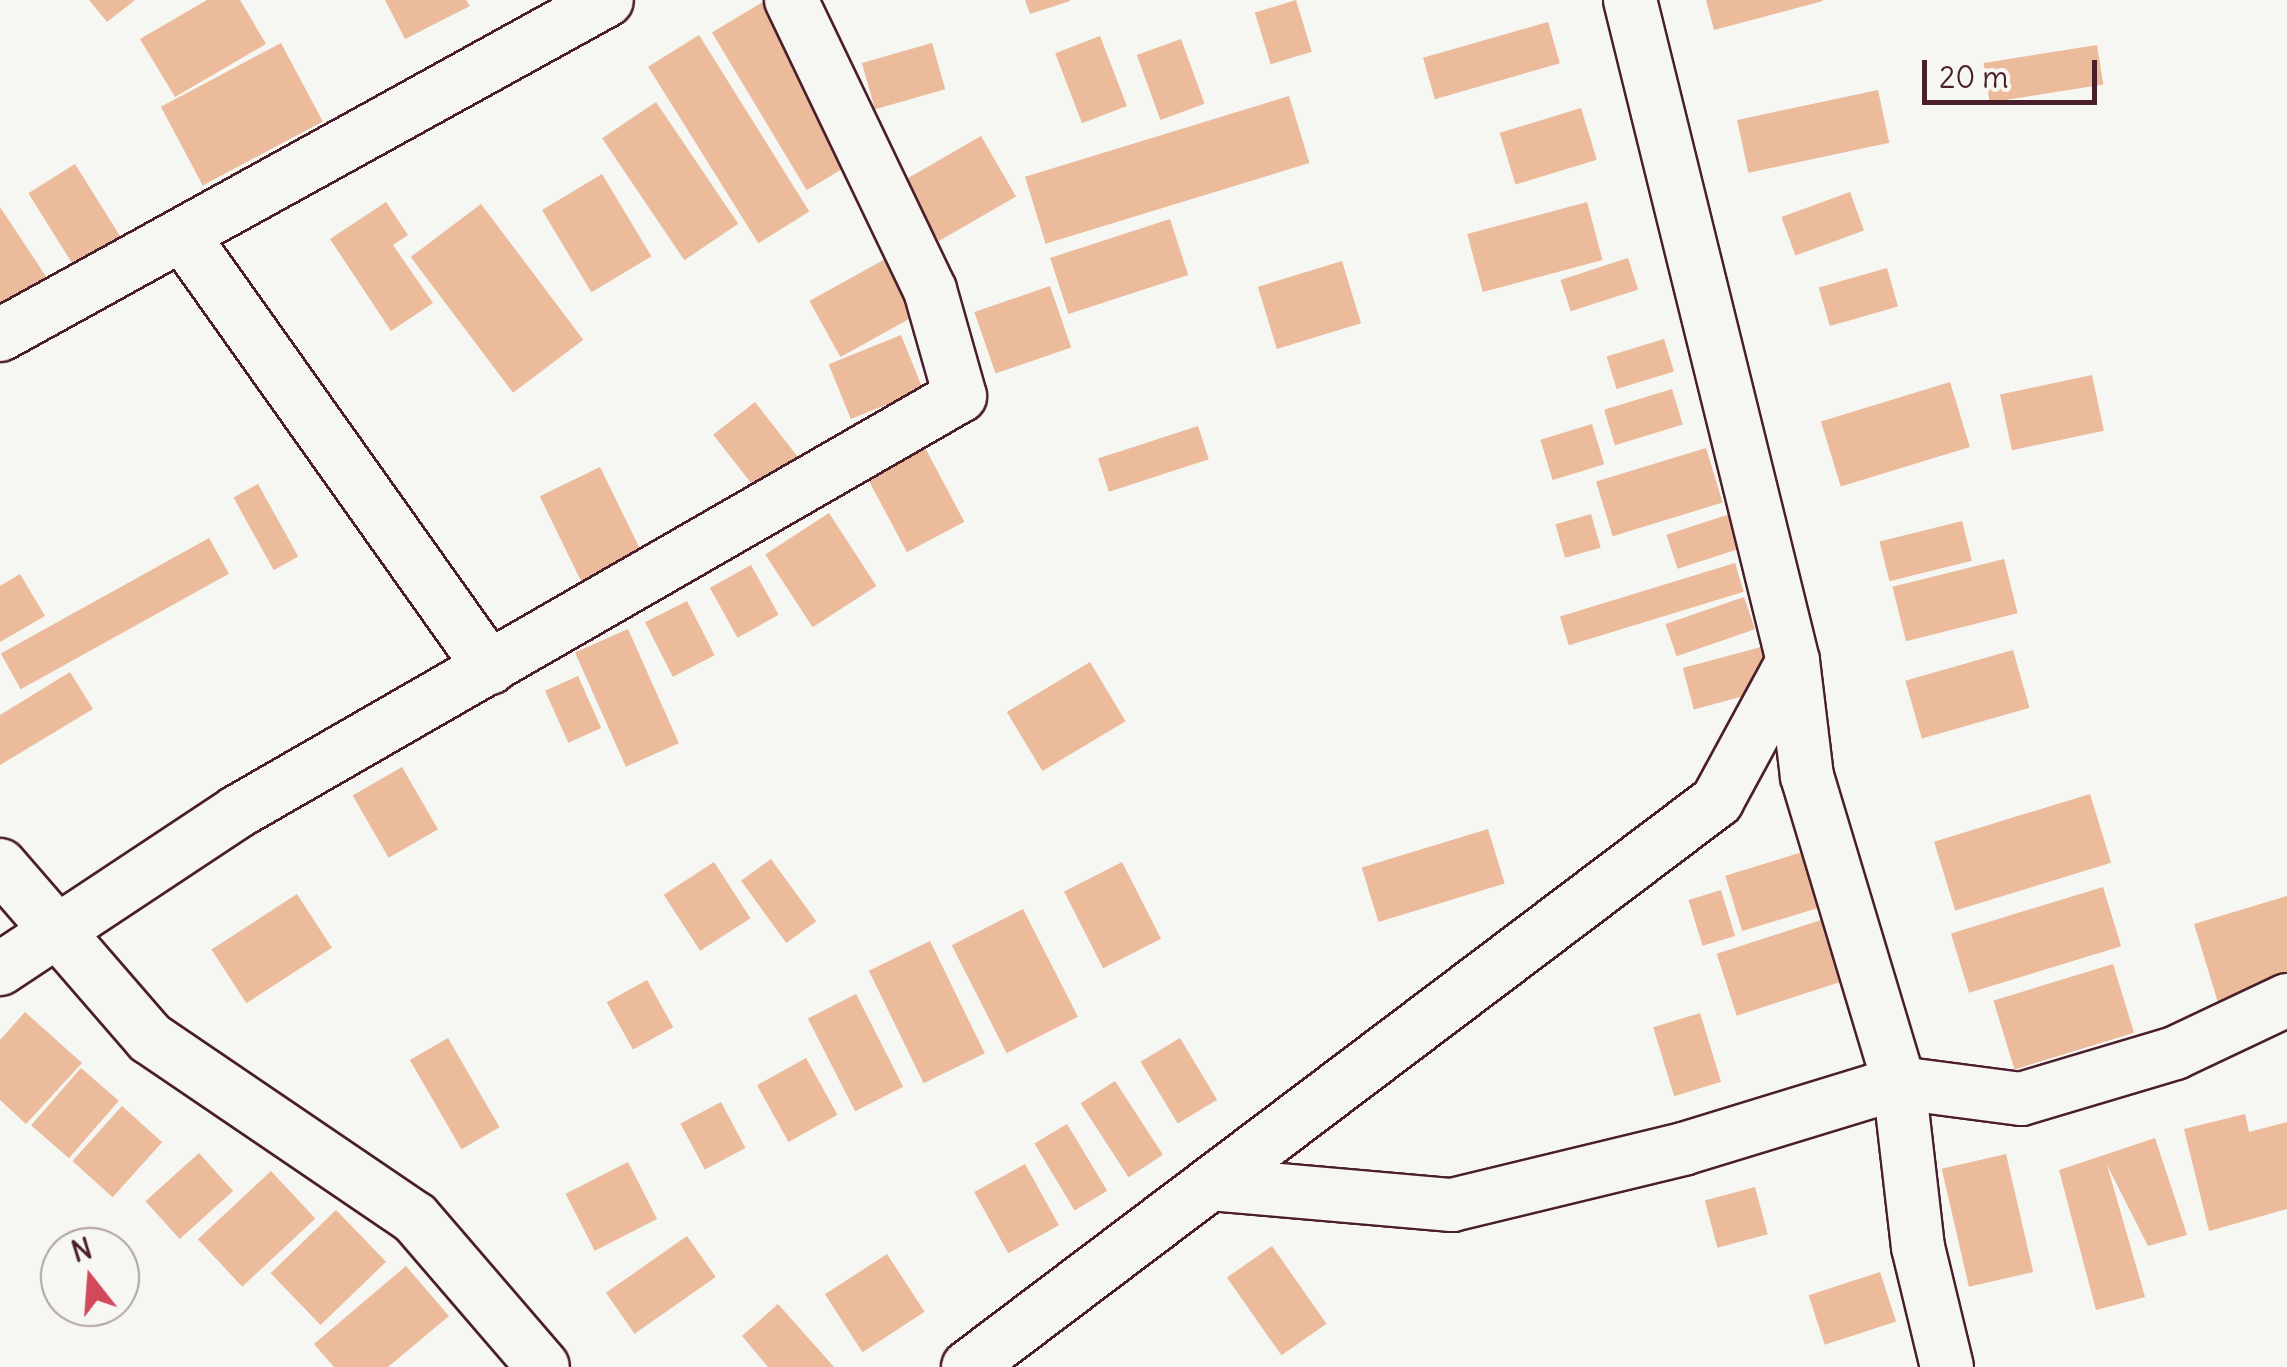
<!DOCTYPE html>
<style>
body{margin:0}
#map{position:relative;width:2287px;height:1367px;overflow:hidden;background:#f6f6f2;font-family:Delius,sans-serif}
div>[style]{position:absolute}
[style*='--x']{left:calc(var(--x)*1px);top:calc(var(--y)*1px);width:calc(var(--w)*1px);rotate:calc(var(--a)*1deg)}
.building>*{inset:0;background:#ebbb9b;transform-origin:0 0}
.roads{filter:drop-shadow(2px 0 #4a1f2b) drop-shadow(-2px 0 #4a1f2b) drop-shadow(0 2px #4a1f2b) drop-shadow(0 -2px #4a1f2b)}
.minor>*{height:52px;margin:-26px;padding:0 26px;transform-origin:26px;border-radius:26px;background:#f6f6f2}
span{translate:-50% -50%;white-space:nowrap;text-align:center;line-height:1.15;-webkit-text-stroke:8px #f6f6f2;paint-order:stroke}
.north{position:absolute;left:40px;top:1227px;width:100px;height:100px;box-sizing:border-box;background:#f6f6f2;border:2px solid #b1a0a2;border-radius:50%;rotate:343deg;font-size:28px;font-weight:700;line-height:40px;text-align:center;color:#4a1f2b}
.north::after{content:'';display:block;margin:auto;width:35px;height:45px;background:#d1495b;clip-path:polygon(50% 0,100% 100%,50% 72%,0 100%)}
.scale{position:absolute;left:1922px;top:60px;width:175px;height:45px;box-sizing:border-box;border:5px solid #4a1f2b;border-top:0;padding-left:12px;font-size:30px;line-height:35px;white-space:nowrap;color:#4a1f2b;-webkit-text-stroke:8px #f6f6f2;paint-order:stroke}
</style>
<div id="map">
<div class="building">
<i style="clip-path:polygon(89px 0,135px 0,107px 22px)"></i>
<i style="clip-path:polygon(207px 0,240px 0,266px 44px,175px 97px,140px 39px)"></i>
<i style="clip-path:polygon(385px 0,466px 0,470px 6px,405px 39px)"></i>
<i style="left:766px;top:0;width:184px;height:63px;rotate:59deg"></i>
<i style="clip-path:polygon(1025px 0,1070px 0,1070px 1px,1030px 14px)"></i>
<i style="left:1296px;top:0;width:54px;height:43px;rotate:73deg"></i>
<i style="clip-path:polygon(1706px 0,1822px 0,1823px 1px,1714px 30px)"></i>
<i style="left:1548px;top:22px;width:43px;height:130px;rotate:74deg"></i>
<i style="left:699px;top:35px;width:208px;height:60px;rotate:58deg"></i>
<i style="left:1100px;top:36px;width:75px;height:48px;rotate:69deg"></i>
<i style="left:1181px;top:39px;width:69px;height:47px;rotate:70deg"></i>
<i style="left:281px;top:43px;width:89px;height:136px;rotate:62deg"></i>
<i style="left:932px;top:43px;width:48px;height:73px;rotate:74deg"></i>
<i style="left:2097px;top:45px;width:40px;height:115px;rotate:81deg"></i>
<i style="left:1878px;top:90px;width:54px;height:144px;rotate:78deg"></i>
<i style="left:1289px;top:96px;width:70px;height:276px;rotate:73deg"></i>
<i style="left:656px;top:102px;width:147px;height:65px;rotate:56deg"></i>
<i style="left:1581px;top:108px;width:54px;height:85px;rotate:73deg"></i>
<i style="left:981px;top:136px;width:70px;height:89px;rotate:60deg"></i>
<i style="left:75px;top:164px;width:97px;height:55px;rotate:58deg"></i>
<i style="left:602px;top:174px;width:96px;height:70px;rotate:59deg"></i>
<i style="left:1850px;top:192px;width:41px;height:73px;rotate:70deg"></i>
<i style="clip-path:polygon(386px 202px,408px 235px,393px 245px,433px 303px,391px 331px,330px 239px)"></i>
<i style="left:1587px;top:202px;width:60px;height:124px;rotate:75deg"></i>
<i style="left:481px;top:204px;width:170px;height:88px;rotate:53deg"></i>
<i style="clip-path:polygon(0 207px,51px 284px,0 319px)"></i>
<i style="left:1170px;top:219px;width:59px;height:126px;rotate:72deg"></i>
<i style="left:896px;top:253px;width:64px;height:99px;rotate:61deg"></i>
<i style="left:1628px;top:258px;width:33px;height:71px;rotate:72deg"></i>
<i style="left:1342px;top:261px;width:65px;height:88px;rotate:73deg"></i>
<i style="left:1887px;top:268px;width:40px;height:71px;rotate:74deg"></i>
<i style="left:1050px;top:286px;width:65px;height:80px;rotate:71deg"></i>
<i style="left:901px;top:335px;width:59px;height:78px;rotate:68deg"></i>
<i style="left:1664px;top:339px;width:34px;height:60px;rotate:73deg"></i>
<i style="left:2092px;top:375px;width:57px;height:94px;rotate:78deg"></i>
<i style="left:1950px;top:382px;width:68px;height:135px;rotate:73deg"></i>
<i style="left:1672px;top:389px;width:37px;height:71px;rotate:73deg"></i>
<i style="left:755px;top:402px;width:77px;height:53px;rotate:52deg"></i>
<i style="left:1592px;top:424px;width:42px;height:54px;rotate:73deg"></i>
<i style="left:1198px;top:426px;width:35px;height:105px;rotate:72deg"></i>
<i style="left:923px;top:444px;width:88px;height:65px;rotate:62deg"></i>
<i style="left:1706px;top:448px;width:57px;height:115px;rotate:73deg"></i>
<i style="left:600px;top:467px;width:98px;height:67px;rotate:64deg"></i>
<i style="left:258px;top:484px;width:83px;height:28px;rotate:61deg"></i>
<i style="left:829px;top:513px;width:87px;height:76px;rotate:57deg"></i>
<i style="left:1733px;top:513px;width:36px;height:70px;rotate:72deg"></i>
<i style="left:1591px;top:514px;width:35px;height:37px;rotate:74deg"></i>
<i style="left:1962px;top:521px;width:41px;height:85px;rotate:76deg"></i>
<i style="left:209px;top:538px;width:41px;height:238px;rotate:61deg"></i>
<i style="left:2004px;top:559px;width:56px;height:115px;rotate:76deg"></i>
<i style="left:1735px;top:563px;width:30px;height:183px;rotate:73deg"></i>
<i style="left:751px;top:565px;width:57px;height:47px;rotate:61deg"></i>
<i style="clip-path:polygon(20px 574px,45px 616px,0 642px,0 586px)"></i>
<i style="left:1744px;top:597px;width:34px;height:83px;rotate:71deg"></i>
<i style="left:687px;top:601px;width:61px;height:47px;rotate:63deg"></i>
<i style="left:628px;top:629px;width:125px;height:58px;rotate:66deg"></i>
<i style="left:1761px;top:647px;width:43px;height:81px;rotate:75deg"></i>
<i style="left:2013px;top:650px;width:60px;height:112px;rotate:74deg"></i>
<i style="left:1090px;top:662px;width:69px;height:97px;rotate:59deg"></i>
<i style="clip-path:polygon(70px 672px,93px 709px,0 765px,0 715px)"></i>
<i style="left:578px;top:676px;width:57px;height:36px;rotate:66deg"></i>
<i style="left:402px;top:767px;width:72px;height:57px;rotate:60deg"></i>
<i style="left:2090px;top:794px;width:72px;height:163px;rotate:73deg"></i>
<i style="left:1488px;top:829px;width:57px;height:132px;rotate:73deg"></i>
<i style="left:1819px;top:847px;width:58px;height:98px;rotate:73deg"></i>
<i style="left:771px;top:859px;width:77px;height:37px;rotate:54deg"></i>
<i style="left:714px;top:862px;width:67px;height:60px;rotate:57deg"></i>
<i style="left:1122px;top:862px;width:86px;height:65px;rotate:63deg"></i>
<i style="left:2103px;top:887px;width:62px;height:159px;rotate:73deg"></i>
<i style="left:1721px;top:890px;width:48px;height:34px;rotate:73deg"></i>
<i style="left:297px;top:894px;width:64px;height:102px;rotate:57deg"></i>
<i style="clip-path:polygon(2287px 896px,2287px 988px,2220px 1009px,2194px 924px)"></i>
<i style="left:1023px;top:909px;width:121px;height:80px;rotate:63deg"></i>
<i style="left:1827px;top:918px;width:65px;height:116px;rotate:72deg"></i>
<i style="left:930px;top:941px;width:125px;height:68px;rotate:64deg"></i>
<i style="left:2113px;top:964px;width:72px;height:125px;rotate:73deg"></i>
<i style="left:647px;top:980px;width:54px;height:46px;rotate:61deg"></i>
<i style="left:856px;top:994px;width:104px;height:54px;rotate:63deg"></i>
<i style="clip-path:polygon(25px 1012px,82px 1063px,26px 1124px,0 1100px,0 1040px)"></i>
<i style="left:1700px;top:1013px;width:72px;height:49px;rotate:73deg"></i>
<i style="left:448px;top:1038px;width:103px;height:44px;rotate:60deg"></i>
<i style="left:1180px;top:1038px;width:72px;height:46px;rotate:59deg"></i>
<i style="left:806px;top:1058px;width:65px;height:56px;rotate:61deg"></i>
<i style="left:81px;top:1068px;width:50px;height:76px;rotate:41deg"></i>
<i style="left:1115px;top:1081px;width:88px;height:41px;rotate:57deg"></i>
<i style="left:721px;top:1102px;width:52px;height:46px;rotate:62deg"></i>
<i style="left:122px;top:1106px;width:54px;height:74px;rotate:42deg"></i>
<i style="clip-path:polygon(2245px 1114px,2249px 1132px,2287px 1122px,2287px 1209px,2209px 1231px,2184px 1129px)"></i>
<i style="left:1067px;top:1124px;width:78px;height:38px;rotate:59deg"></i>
<i style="clip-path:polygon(2155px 1138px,2187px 1235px,2148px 1246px,2107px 1165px,2145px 1297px,2096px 1310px,2059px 1170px)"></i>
<i style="left:199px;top:1153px;width:51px;height:72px;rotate:48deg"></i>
<i style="left:2006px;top:1154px;width:121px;height:66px;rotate:77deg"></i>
<i style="left:628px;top:1162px;width:64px;height:70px;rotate:63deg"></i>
<i style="left:1025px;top:1164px;width:70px;height:58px;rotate:61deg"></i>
<i style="left:271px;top:1171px;width:65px;height:100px;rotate:47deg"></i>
<i style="left:1755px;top:1187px;width:49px;height:52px;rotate:75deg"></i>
<i style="left:336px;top:1210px;width:72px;height:91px;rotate:46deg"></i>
<i style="left:687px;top:1236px;width:50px;height:99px;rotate:55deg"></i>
<i style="left:1272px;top:1246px;width:95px;height:55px;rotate:55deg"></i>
<i style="left:887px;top:1254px;width:69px;height:74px;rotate:57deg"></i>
<i style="clip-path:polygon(406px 1266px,449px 1316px,388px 1367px,334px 1367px,314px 1344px)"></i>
<i style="left:1880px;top:1272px;width:52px;height:75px;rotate:72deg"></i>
<i style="clip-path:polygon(778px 1304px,834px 1367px,768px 1367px,742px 1336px)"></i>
</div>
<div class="roads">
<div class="minor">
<i style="--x:183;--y:236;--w:530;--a:54.6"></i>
<i style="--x:0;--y:335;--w:693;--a:-28.89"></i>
<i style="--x:1793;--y:661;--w:116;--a:83.1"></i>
<i style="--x:1807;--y:776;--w:320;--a:73.3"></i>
<i style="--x:1899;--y:1083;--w:165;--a:83.4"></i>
<i style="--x:1918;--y:1247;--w:123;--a:76.4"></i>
<i style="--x:0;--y:865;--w:229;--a:49.1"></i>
<i style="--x:150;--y:1038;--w:320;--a:34.2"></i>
<i style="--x:415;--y:1218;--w:196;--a:49.3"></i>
<i style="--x:0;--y:969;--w:284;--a:-33.5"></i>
<i style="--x:237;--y:812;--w:834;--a:-29.92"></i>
<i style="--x:960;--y:396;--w:110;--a:-105.8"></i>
<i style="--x:930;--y:290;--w:322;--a:-115.6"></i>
<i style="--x:1211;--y:1184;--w:242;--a:5"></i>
<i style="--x:1452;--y:1205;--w:238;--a:-13.6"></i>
<i style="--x:1683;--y:1149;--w:226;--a:-17"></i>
<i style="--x:1899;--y:1083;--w:123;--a:7.5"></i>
<i style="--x:2021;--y:1099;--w:161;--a:-16.6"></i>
<i style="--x:2175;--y:1053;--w:124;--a:-25.3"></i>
<i style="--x:968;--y:1367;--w:939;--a:-37.08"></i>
<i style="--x:1717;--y:801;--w:159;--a:-61.5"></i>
<i style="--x:1793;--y:661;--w:681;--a:-103.85"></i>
</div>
</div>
<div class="north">N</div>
<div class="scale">20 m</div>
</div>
